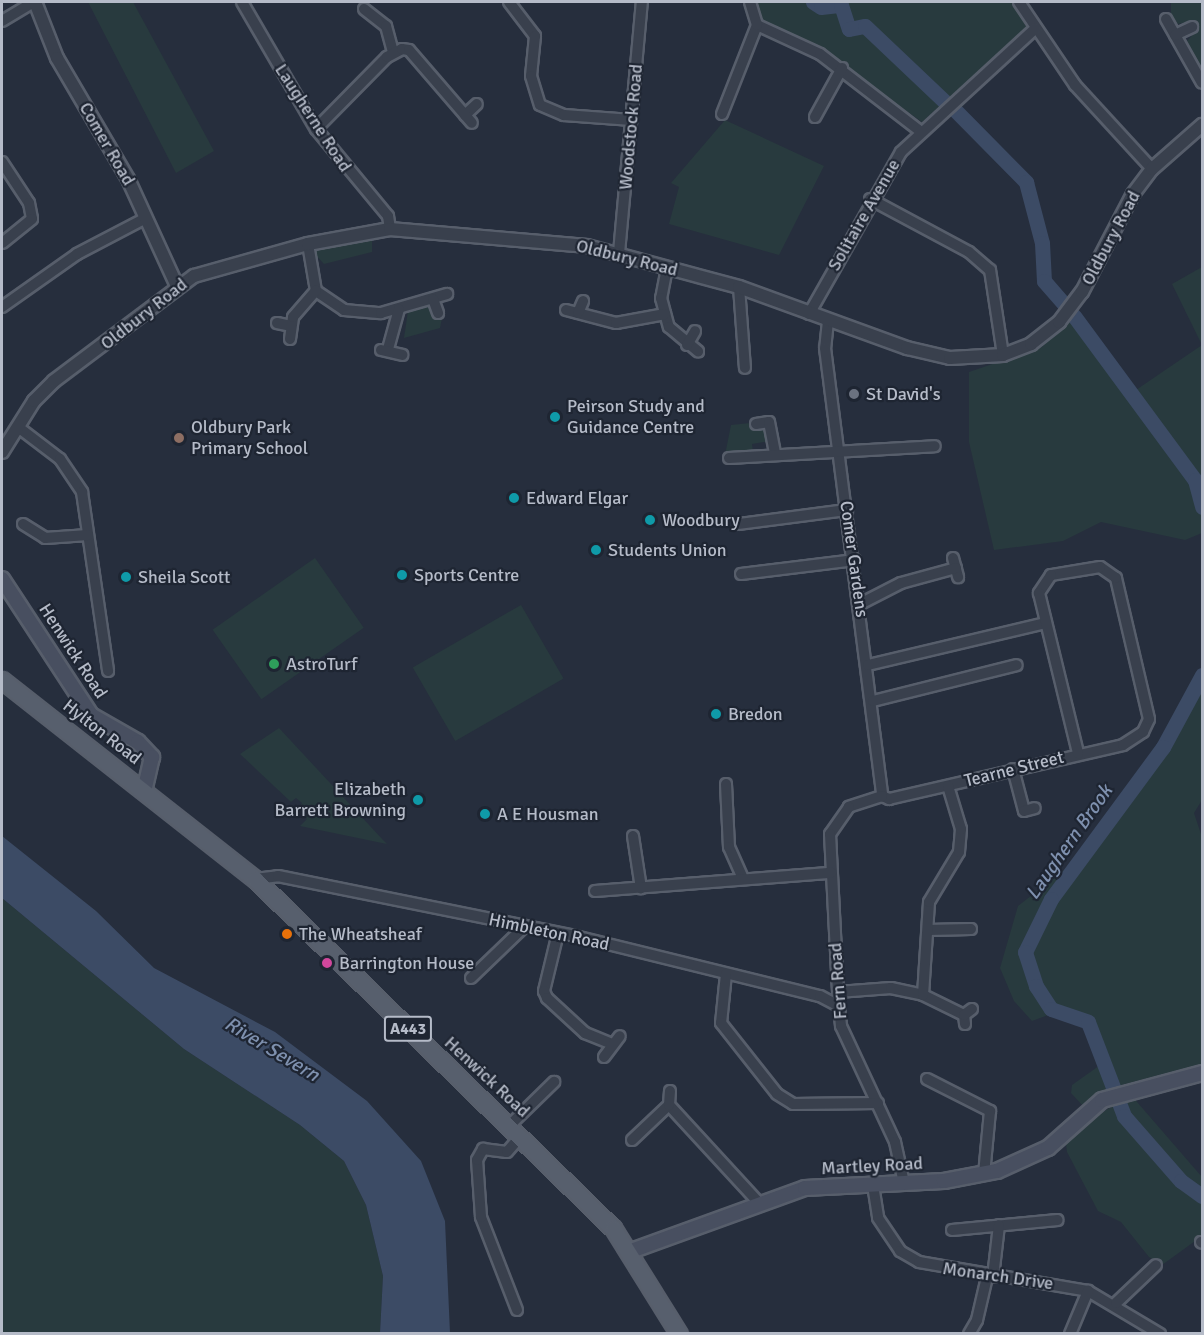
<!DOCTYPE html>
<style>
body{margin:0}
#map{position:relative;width:1204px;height:1335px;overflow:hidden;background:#262e3d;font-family:Signika,sans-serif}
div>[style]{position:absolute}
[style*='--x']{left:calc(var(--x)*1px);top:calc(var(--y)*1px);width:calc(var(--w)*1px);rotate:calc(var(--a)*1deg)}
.green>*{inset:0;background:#283a3e;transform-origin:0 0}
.water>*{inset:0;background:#3c4b65}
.stream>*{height:2px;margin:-1px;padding:0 1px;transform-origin:1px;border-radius:1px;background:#3c4b65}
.river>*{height:15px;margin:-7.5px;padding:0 7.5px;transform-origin:7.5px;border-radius:7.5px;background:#3c4b65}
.roads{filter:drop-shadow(2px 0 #575e6b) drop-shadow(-2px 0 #575e6b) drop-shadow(0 2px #575e6b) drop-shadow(0 -2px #575e6b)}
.minor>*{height:10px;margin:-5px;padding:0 5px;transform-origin:5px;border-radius:5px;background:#39404d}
.tertiary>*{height:12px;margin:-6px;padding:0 6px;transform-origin:6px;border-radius:6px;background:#39404d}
.secondary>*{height:14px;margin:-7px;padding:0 7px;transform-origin:7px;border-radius:7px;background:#484f60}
.primary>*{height:15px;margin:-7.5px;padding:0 7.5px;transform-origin:7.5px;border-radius:7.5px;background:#575f6d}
.dots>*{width:16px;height:16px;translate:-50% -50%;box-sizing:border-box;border:3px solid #1e2532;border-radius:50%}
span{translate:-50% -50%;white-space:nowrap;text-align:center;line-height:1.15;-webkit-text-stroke:4.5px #1e2532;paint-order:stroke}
.shield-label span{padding:2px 4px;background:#1e2532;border:2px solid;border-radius:4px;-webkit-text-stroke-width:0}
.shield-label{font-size:16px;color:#b5bbc8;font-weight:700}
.street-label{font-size:18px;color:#b5bbc8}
.poi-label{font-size:18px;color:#b5bbc8}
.left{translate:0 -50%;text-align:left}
.right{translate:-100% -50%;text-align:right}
.water-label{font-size:20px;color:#7e90ae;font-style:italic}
.frame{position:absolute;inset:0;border:3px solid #b5bbc8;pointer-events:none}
</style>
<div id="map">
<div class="green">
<i style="clip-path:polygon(88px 2px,133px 2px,214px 151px,176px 173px)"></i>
<i style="clip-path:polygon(752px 2px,1013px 2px,1027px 28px,922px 122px,822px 51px,761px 24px)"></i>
<i style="clip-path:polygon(1171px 2px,1202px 2px,1202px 75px,1187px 41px,1197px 30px,1192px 21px,1178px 24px,1171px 15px)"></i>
<i style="clip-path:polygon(725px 120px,824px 166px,779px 255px,669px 224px,679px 187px,671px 183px)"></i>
<i style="clip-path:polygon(372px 238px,372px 252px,324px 264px,313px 252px,321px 245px)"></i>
<i style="clip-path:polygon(1202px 267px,1202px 345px,1172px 284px)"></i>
<i style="clip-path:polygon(427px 305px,442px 318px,440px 328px,404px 338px,408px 311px)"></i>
<i style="clip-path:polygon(1074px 316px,1133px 392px,1202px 345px,1202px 533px,1185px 540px,1101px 522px,1063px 541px,994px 550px,969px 442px,969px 372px,1042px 347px)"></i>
<i style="clip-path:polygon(750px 423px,751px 428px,764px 426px,770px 441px,752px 444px,753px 452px,725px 455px,731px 425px)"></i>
<i style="left:315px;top:558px;width:85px;height:125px;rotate:55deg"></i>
<i style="left:521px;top:605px;width:85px;height:125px;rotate:60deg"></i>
<i style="clip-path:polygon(1202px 675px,1202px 800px,1194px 813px,1202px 837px,1202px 1064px,1114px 1087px,1083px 1106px,1071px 1093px,1072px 1085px,1103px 1063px,1088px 1022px,1059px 1011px,1032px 1021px,1014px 1001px,1000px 968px,1018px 906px,1082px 856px,1163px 747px)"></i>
<i style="clip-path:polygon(279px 728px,383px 840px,387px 844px,300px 826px,307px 819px,298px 810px,302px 803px,296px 798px,291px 802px,240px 754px)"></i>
<i style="clip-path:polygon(2px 898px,184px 1049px,300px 1125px,344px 1161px,366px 1205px,383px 1276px,380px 1333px,2px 1333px)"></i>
<i style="clip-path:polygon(1131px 1095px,1202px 1177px,1202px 1236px,1162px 1265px,1149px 1257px,1121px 1222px,1098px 1211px,1067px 1152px,1066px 1143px,1083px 1124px)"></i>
</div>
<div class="water">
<i style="clip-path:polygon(2px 836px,96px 911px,154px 968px,275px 1032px,367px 1101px,421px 1161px,445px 1221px,450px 1333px,380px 1333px,383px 1276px,366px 1205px,344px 1161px,300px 1125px,184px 1049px,2px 898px)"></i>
</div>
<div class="stream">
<i style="--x:1195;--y:480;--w:9;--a:-36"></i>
</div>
<div class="river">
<i style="--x:813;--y:2;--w:9;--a:32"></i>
<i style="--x:821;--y:7;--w:20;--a:-6"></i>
<i style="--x:841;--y:5;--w:25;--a:72"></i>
<i style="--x:849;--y:29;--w:16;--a:-11"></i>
<i style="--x:865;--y:26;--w:109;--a:43.5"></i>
<i style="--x:954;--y:109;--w:103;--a:45.4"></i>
<i style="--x:1026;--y:182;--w:63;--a:75.3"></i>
<i style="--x:1042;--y:243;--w:38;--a:87"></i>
<i style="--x:1044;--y:281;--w:33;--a:49"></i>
<i style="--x:1074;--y:316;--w:204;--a:53.6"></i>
<i style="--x:1195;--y:480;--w:28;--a:75"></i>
<i style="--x:1202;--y:675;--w:82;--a:118.4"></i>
<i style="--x:1163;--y:747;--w:189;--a:126.4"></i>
<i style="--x:1051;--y:899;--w:59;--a:116.1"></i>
<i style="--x:1025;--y:952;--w:36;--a:72"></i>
<i style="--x:1036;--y:986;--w:27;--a:57"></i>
<i style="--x:1051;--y:1009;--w:39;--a:19"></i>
<i style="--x:1088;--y:1022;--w:101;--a:69"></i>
<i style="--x:1124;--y:1116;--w:86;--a:48.8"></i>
<i style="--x:1181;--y:1181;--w:26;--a:36"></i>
</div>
<div class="roads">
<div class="minor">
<i style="--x:242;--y:2;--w:147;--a:59.8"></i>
<i style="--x:316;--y:129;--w:113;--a:50.4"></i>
<i style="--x:388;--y:216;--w:13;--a:81"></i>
<i style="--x:509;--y:2;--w:43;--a:52.6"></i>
<i style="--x:535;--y:36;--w:40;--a:95.7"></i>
<i style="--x:531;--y:76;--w:30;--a:73"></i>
<i style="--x:540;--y:105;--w:26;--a:23"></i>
<i style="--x:564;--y:115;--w:68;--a:4.2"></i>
<i style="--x:1019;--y:2;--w:100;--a:56"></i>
<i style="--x:1075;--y:85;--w:114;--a:47.5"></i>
<i style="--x:364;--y:9;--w:28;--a:38"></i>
<i style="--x:386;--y:26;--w:27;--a:75"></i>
<i style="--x:1166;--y:19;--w:73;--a:60.6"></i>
<i style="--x:2;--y:21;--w:37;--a:-31"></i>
<i style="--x:757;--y:25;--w:69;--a:24.7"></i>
<i style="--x:820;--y:54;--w:126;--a:37.6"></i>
<i style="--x:1175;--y:35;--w:19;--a:-25"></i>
<i style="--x:722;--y:114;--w:96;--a:-68.5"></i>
<i style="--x:757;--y:25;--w:24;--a:-107"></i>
<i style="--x:465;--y:115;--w:16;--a:-43"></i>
<i style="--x:815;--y:117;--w:56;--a:-61.1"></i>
<i style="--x:316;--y:129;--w:101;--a:-45.4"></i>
<i style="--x:387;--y:57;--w:17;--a:-28"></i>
<i style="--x:402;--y:49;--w:7;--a:8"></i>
<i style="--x:409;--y:50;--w:96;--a:49.2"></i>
<i style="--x:2;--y:162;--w:49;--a:56.6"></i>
<i style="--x:29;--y:203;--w:16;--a:79"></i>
<i style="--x:32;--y:219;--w:38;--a:141"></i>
<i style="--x:870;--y:199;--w:112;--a:28.2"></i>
<i style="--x:969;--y:252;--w:28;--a:41"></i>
<i style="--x:990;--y:270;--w:86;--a:81.3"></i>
<i style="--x:308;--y:244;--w:48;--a:80.3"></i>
<i style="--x:316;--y:291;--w:34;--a:34"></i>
<i style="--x:344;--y:310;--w:37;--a:5"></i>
<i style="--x:381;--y:313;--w:69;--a:-16.1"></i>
<i style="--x:619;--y:253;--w:252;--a:-84.8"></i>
<i style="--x:667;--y:268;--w:31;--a:101"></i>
<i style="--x:661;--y:298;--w:30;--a:75"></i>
<i style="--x:669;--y:327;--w:38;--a:40"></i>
<i style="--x:739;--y:287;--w:81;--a:85.8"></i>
<i style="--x:433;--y:299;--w:15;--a:70"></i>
<i style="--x:2;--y:307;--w:92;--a:-35.2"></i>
<i style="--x:77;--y:254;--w:78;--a:-27.6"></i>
<i style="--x:566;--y:310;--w:52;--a:14.6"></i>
<i style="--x:616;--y:323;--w:50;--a:-10.4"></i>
<i style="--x:578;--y:313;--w:13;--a:-67"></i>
<i style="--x:809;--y:314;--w:186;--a:-60.4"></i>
<i style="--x:901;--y:152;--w:183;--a:-42.6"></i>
<i style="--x:828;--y:321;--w:27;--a:96"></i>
<i style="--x:825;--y:348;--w:452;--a:82.7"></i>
<i style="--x:277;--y:323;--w:14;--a:12"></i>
<i style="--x:290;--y:339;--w:22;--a:-82"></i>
<i style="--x:293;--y:317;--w:35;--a:-49"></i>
<i style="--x:687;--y:345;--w:16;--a:-60"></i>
<i style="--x:388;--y:349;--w:41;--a:-74.6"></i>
<i style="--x:381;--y:350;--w:22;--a:13"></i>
<i style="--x:756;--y:424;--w:13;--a:-9"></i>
<i style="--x:769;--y:422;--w:31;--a:79"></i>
<i style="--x:18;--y:427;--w:53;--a:37.3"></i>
<i style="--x:60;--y:459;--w:40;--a:56"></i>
<i style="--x:82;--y:492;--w:181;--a:81.7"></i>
<i style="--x:729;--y:458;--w:206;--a:-3.3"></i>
<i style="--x:23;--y:524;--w:26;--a:32"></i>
<i style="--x:45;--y:538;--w:43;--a:-4"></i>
<i style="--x:739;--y:524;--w:109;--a:-7.4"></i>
<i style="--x:953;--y:558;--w:20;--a:75"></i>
<i style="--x:741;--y:574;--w:115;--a:-7"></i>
<i style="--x:860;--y:604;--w:46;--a:-27.1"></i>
<i style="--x:901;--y:583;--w:57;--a:-15.3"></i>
<i style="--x:868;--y:665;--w:183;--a:-13.3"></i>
<i style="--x:873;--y:701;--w:148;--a:-14"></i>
<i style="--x:1013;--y:769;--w:43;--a:75.3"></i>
<i style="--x:1024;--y:811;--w:11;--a:-15"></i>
<i style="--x:726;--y:784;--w:63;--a:87.3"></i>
<i style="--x:729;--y:847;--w:35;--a:66"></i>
<i style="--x:882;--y:796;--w:8;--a:23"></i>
<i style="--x:889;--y:799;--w:240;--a:-13"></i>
<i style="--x:1123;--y:745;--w:24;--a:-33"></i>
<i style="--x:1143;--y:732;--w:14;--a:-65"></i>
<i style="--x:1149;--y:719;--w:145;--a:-103.2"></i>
<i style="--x:1116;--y:578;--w:19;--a:-145"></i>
<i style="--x:1100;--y:567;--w:50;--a:170.7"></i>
<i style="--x:1051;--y:575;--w:22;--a:124"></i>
<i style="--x:1039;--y:593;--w:165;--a:76.3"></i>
<i style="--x:882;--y:796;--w:35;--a:162"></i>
<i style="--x:849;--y:807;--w:33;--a:125"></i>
<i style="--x:830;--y:834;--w:158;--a:87.1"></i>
<i style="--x:838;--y:992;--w:34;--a:85"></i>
<i style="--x:841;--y:1026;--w:128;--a:65"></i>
<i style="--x:895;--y:1142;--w:42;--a:77.6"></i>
<i style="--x:633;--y:836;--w:53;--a:81.3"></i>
<i style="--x:255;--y:879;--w:23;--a:-7"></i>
<i style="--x:278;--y:876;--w:299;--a:11.4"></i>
<i style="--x:571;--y:935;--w:256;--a:13.8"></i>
<i style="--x:820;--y:996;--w:21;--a:28"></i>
<i style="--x:595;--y:891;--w:237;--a:-4.4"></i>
<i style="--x:928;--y:930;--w:43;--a:-1.3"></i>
<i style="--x:558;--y:933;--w:60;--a:103.6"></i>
<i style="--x:544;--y:991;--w:8;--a:67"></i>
<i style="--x:547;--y:998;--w:52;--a:42.6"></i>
<i style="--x:585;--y:1033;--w:29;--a:22"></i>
<i style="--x:726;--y:974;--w:49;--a:95.8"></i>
<i style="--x:721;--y:1023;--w:90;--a:51.7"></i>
<i style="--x:777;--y:1094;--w:19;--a:32"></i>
<i style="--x:793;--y:1104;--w:85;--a:-0.7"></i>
<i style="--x:471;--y:978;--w:75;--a:-43.9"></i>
<i style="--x:838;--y:992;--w:53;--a:-4.3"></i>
<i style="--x:891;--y:988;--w:33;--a:12"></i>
<i style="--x:923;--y:995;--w:46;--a:26"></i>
<i style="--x:923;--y:995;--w:93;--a:-86.3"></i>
<i style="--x:929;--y:902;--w:58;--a:-59"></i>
<i style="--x:959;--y:852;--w:23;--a:-85"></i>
<i style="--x:961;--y:829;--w:45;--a:-106.8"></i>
<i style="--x:965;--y:1024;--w:9;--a:-96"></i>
<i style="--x:964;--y:1015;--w:10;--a:-37"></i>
<i style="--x:604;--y:1057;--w:26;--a:-53"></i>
<i style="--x:927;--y:1079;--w:71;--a:26.9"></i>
<i style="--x:990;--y:1111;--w:63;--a:95.4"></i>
<i style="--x:669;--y:1105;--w:133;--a:47.4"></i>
<i style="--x:510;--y:1125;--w:62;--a:-44.3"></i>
<i style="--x:632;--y:1140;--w:51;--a:-43.4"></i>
<i style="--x:669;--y:1105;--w:14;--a:-86"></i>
<i style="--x:873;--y:1185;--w:33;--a:81"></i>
<i style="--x:878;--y:1218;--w:40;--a:56"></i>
<i style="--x:900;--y:1251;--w:22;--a:30"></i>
<i style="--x:919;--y:1262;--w:171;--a:9.7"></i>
<i style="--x:1088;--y:1291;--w:84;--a:30.8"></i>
<i style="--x:952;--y:1230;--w:106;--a:-5.4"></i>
<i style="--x:1201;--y:1242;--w:1;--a:45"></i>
<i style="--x:993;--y:1277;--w:52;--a:-83.4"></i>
<i style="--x:1116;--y:1303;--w:55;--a:-43.5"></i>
<i style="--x:517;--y:1310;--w:100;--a:-111.2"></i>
<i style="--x:481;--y:1217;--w:57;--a:-94"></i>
<i style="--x:477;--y:1160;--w:13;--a:-61"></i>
<i style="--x:483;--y:1149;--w:24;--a:7"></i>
<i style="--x:507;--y:1152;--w:21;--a:-49"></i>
<i style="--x:969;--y:1334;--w:16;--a:-60"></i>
<i style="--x:977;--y:1320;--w:44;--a:-76.9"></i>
<i style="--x:1070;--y:1334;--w:47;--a:-67.3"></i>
</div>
<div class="tertiary">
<i style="--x:35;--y:2;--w:60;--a:68.6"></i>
<i style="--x:57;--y:58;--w:140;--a:59.6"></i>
<i style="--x:128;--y:179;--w:118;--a:65.4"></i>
<i style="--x:2;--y:452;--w:60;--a:-57.9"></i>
<i style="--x:34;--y:401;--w:28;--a:-45"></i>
<i style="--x:54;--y:381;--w:175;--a:-36.9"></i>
<i style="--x:194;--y:276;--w:118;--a:-15.7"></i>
<i style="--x:308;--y:244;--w:83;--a:-10.4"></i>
<i style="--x:390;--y:229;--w:198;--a:4.9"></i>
<i style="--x:587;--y:246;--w:157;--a:15.1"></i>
<i style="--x:739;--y:287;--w:179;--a:20"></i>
<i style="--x:907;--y:348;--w:44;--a:13.1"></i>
<i style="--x:950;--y:358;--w:53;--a:-3.2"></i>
<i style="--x:1003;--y:355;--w:30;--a:-21"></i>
<i style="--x:1031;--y:344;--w:36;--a:-38"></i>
<i style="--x:1059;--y:322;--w:38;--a:-53"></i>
<i style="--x:1082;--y:292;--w:110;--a:-62.5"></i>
<i style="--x:1133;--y:194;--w:31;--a:-53"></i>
<i style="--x:1152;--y:169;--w:67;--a:-41.3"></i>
</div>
<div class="secondary">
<i style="--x:2;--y:579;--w:163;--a:56.8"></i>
<i style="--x:91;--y:715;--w:54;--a:29.9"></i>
<i style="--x:138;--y:742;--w:21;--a:47"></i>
<i style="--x:152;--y:757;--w:32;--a:103"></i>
<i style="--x:631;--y:1251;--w:185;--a:-19.9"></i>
<i style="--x:805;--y:1188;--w:139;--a:-2.9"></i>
<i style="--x:944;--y:1181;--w:54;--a:-10.7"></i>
<i style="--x:997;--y:1171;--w:56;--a:-24.3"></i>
<i style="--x:1048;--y:1148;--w:72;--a:-41.6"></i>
<i style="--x:1102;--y:1100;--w:104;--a:-15.1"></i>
</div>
<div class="primary">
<i style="--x:2;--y:680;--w:322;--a:38.2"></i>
<i style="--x:255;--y:879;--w:500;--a:44.3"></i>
<i style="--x:613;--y:1228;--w:125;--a:58.1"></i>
</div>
</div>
<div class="dots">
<i style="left:854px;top:394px;background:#6b7280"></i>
<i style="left:555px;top:417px;background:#0f9aa8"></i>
<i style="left:179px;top:438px;background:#8d6e63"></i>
<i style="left:514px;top:498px;background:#0f9aa8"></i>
<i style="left:650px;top:520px;background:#0f9aa8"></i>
<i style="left:596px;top:550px;background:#0f9aa8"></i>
<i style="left:402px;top:575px;background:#0f9aa8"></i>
<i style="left:126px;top:577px;background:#0f9aa8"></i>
<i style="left:274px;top:664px;background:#2e9e5b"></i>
<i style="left:716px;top:714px;background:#0f9aa8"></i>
<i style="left:418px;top:800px;background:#0f9aa8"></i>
<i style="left:485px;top:814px;background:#0f9aa8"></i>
<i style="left:287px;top:934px;background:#e8710a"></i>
<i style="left:327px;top:963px;background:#d1479c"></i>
</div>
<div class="shield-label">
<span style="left:408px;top:1029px">A443</span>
</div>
<div class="street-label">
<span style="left:313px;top:118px;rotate:57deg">Laugherne Road</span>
<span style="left:631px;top:127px;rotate:-85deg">Woodstock Road</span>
<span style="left:107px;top:144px;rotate:60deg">Comer Road</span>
<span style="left:864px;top:215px;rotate:-60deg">Solitaire Avenue</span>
<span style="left:1111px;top:238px;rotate:-62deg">Oldbury Road</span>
<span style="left:627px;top:258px;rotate:14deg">Oldbury Road</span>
<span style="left:144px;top:314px;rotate:-38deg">Oldbury Road</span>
<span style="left:854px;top:559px;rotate:82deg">Comer Gardens</span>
<span style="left:73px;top:651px;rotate:57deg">Henwick Road</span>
<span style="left:102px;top:732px;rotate:38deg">Hylton Road</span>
<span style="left:1014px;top:769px;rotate:-14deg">Tearne Street</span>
<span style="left:549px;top:932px;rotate:12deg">Himbleton Road</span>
<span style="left:838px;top:981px;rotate:-94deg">Fern Road</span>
<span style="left:487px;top:1077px;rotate:43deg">Henwick Road</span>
<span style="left:872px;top:1166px;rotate:-3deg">Martley Road</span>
<span style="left:998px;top:1276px;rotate:8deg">Monarch Drive</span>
</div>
<div class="poi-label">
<span class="left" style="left:866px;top:394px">St David's</span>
<span class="left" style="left:567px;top:417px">Peirson Study and<br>Guidance Centre</span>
<span class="left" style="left:191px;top:438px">Oldbury Park<br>Primary School</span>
<span class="left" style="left:526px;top:498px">Edward Elgar</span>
<span class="left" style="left:662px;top:520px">Woodbury</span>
<span class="left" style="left:608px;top:550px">Students Union</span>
<span class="left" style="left:414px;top:575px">Sports Centre</span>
<span class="left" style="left:138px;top:577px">Sheila Scott</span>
<span class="left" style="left:286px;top:664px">AstroTurf</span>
<span class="left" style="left:728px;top:714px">Bredon</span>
<span class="right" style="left:406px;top:800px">Elizabeth<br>Barrett Browning</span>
<span class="left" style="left:497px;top:814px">A E Housman</span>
<span class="left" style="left:299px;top:934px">The Wheatsheaf</span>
<span class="left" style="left:339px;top:963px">Barrington House</span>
</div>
<div class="water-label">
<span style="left:1069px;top:842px;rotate:-55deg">Laughern Brook</span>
<span style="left:272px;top:1049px;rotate:31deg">River Severn</span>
</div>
<div class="frame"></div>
</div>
